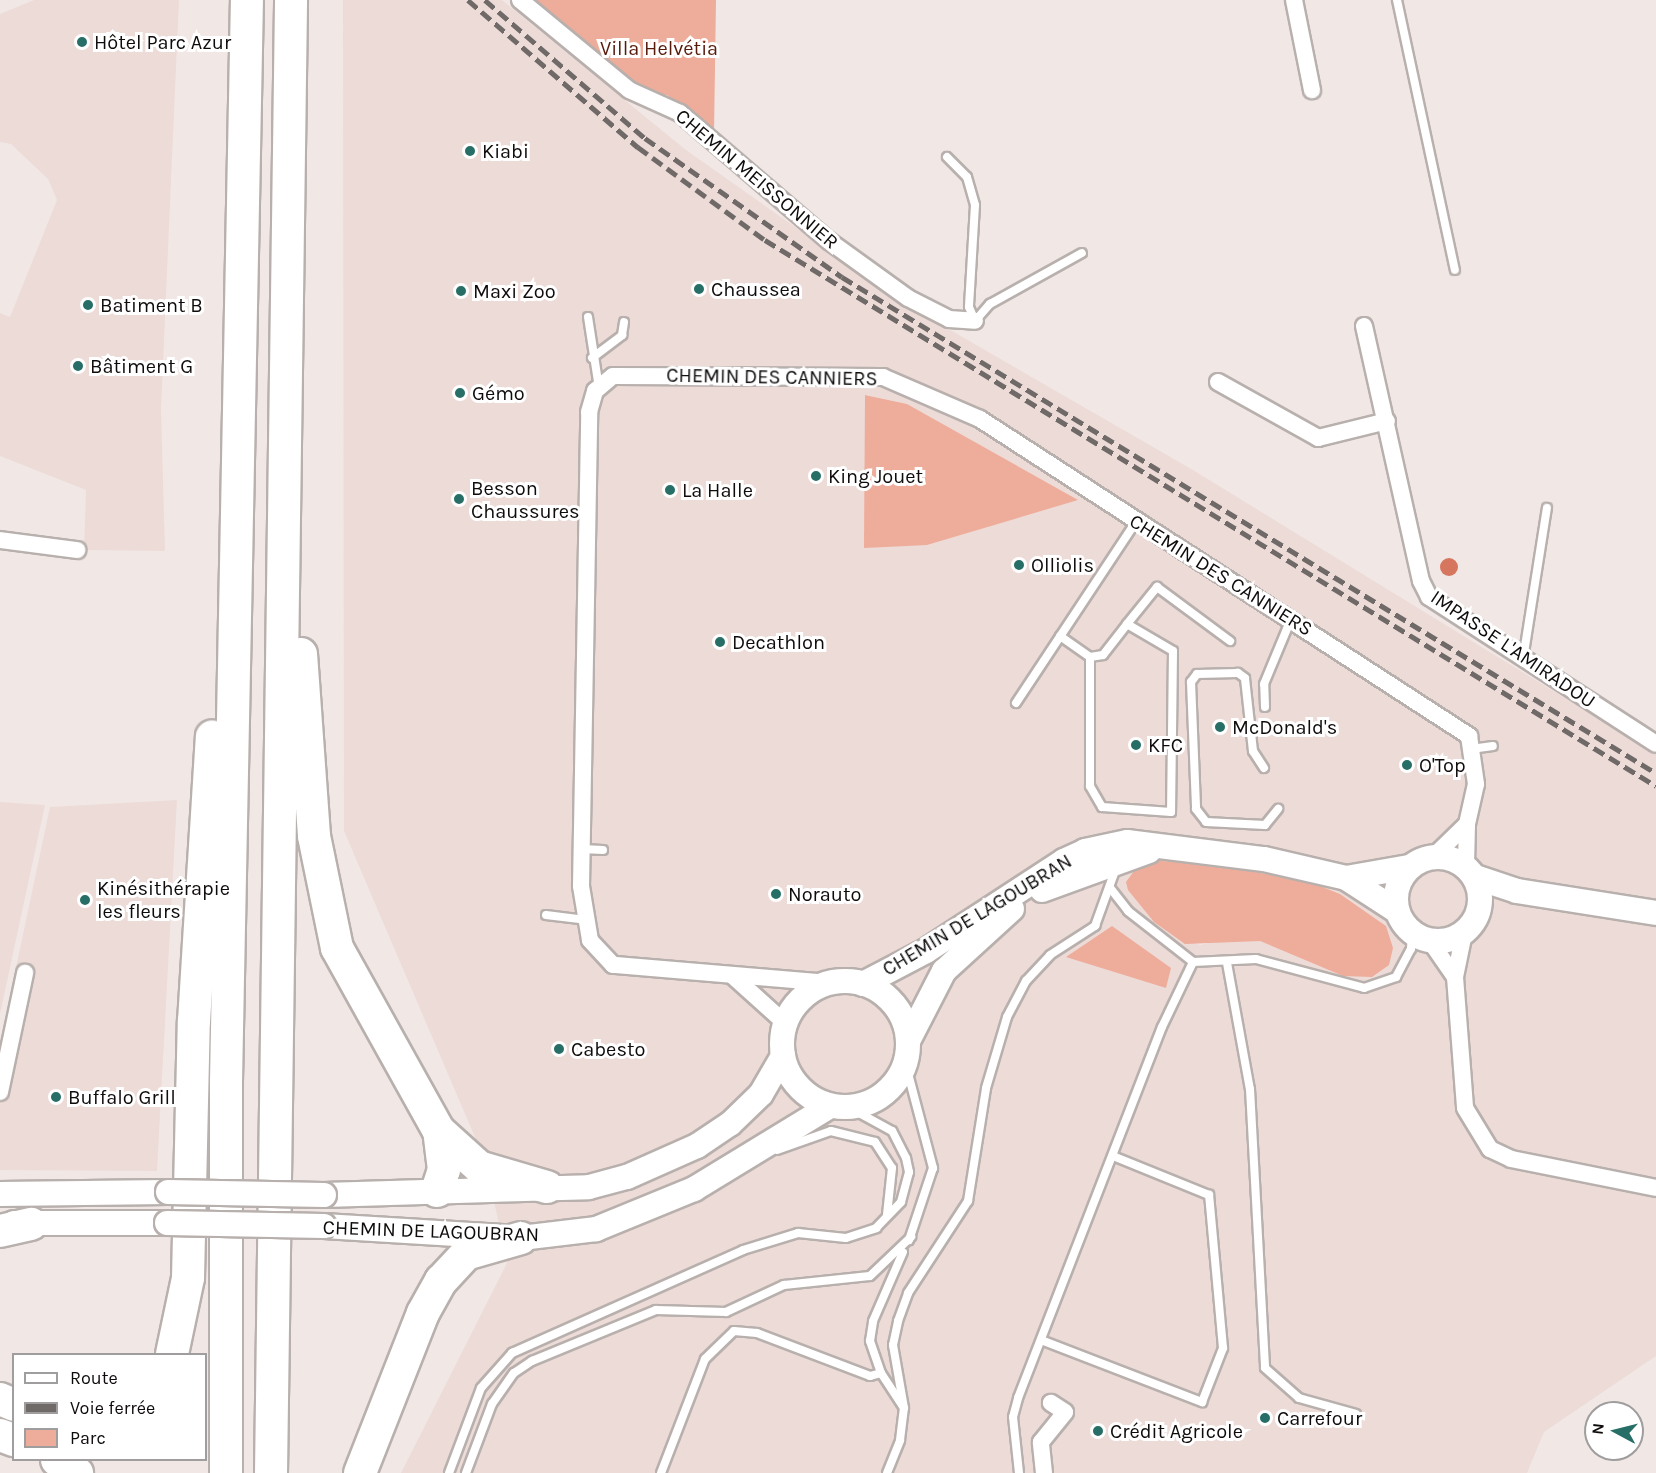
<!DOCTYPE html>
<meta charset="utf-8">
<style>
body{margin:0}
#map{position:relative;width:1656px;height:1473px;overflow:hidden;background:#f1e8e6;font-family:Karla,sans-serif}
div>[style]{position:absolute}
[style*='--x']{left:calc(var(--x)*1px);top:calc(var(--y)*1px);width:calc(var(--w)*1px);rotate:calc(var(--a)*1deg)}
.built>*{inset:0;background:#eddbd7}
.green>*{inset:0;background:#eeac9b}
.water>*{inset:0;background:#d6765f}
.round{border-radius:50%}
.roads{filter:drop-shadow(2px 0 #b8b0ad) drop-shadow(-2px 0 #b8b0ad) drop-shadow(0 2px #b8b0ad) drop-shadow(0 -2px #b8b0ad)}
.lane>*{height:8px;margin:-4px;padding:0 4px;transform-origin:4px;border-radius:4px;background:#fff}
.street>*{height:16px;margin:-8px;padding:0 8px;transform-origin:8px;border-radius:8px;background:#fff}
.secondary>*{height:24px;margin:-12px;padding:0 12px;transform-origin:12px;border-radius:12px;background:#fff}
.secondary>.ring{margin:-12px;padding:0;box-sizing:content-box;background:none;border:24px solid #fff;border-radius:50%}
.highway>*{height:32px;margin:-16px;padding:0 16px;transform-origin:16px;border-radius:16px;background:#fff}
.rail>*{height:4.5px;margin-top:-2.25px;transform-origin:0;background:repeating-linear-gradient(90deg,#6f6968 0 12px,transparent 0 18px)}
.bridges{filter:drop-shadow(2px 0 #b8b0ad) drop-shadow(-2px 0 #b8b0ad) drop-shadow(0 2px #b8b0ad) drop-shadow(0 -2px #b8b0ad)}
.secondary-bridge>*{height:24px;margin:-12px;padding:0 12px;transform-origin:12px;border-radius:12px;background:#fff}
.dots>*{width:16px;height:16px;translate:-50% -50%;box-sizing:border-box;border:3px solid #fff;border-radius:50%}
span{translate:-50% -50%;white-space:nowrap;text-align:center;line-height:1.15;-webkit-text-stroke:6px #fff;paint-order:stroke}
.poi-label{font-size:20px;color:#0e0b0a}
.left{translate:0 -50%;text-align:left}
.park-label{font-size:20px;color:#571b0c}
.street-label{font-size:20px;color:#0e0b0a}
.legend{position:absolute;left:12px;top:1353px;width:195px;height:108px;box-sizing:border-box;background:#fff;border:2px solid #9f9d9d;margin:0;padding:8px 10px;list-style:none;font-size:18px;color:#0e0b0a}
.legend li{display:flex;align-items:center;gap:12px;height:30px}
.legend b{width:30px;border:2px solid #9f9d9d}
.north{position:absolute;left:1584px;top:1401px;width:60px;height:60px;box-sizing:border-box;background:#fff;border:2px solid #9f9d9d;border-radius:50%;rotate:277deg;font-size:16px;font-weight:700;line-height:24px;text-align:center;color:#0e0b0a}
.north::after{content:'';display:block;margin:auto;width:21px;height:27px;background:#266e66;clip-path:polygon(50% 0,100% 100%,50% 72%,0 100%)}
</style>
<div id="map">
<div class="built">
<i style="clip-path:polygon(34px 0,179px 0,161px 409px,165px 551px,84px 550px,86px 490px,0 456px,0 313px,10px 317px,57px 200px,48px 179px,11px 144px,0 142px,0 14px)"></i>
<i style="clip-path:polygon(evenodd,343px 0,502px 0,686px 150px,900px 301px,1193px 470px,1656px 754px,1656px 1356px,1544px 1432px,1527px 1473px,401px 1473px,507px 1263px,486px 1163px,344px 831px,343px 0,866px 395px,907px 404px,1077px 500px,927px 545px,866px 395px,343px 0,1253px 872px,1308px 881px,1340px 894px,1386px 926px,1343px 976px,1260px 941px,1233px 938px,1200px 945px,1154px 922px,1145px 911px,1253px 872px)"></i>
<i style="clip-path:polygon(177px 800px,157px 1171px,0 1170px,0 1043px,50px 807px)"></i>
<i style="clip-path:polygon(0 802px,45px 805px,0 1014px)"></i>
</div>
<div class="green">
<i style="clip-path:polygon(526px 0,716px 0,714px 134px,667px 95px,647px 99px)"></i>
<i style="clip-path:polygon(865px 395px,907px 404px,1078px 500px,927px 545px,864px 548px)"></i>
<i style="clip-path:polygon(1160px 861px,1196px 862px,1308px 881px,1340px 894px,1386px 926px,1393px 948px,1389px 965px,1372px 977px,1343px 976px,1260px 941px,1185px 944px,1154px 922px,1128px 890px,1126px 882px,1137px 867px)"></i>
<i style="clip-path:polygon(1112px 926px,1171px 968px,1166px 988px,1066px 957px)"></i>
</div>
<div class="water">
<i class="round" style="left:1440px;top:558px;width:18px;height:18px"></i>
</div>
<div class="roads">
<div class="lane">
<i style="--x:1397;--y:0;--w:276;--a:77.9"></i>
<i style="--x:947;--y:157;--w:28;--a:45"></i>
<i style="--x:967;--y:177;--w:29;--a:74"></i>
<i style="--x:975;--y:205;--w:102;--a:93.4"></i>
<i style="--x:969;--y:307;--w:15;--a:67"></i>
<i style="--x:975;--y:321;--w:23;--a:-49"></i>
<i style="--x:990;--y:304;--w:105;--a:-29"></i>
<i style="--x:588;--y:317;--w:72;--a:81.2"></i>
<i style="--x:592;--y:358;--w:38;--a:-37"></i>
<i style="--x:622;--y:335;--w:13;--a:-81"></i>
<i style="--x:1127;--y:624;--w:48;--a:-51"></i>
<i style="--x:1157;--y:587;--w:91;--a:36.5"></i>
<i style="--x:1060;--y:636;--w:37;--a:35"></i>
<i style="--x:1090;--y:657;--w:13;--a:-9"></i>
<i style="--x:1103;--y:655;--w:39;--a:-52"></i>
<i style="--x:1127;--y:624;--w:53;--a:30.4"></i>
<i style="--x:1173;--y:651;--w:161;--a:90.7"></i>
<i style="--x:1171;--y:812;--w:69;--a:-175.9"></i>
<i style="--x:1102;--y:807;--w:24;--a:-120"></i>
<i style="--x:1090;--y:786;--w:129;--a:-90"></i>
<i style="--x:1523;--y:659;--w:153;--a:-81"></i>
<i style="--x:1016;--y:703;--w:217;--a:-56.5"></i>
<i style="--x:1265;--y:707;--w:23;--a:-92"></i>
<i style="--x:1264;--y:684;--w:70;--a:-67.4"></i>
<i style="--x:1471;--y:749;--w:22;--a:-8"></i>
<i style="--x:1264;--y:768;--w:20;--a:-123"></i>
<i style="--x:1253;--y:751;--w:73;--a:-96.3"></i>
<i style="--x:1245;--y:678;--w:9;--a:-144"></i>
<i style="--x:1238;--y:673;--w:41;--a:178.6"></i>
<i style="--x:1197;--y:674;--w:10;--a:127"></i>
<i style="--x:1191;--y:682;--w:127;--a:87.7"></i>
<i style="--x:1196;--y:809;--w:16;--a:52"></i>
<i style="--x:1206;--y:822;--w:59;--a:2.9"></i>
<i style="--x:1265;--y:825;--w:21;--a:-51"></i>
<i style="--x:582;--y:849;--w:21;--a:3"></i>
<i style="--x:1111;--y:889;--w:28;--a:52"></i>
<i style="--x:1128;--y:911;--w:83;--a:38.1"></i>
<i style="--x:1193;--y:962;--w:63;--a:-2.7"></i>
<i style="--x:1256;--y:959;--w:112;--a:15"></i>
<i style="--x:1364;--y:988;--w:34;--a:-19"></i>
<i style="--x:1396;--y:977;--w:32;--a:-62"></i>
<i style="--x:1411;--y:949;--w:17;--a:-87"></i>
<i style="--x:546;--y:915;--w:38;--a:7"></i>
<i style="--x:1227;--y:963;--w:128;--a:79.7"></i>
<i style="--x:1250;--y:1089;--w:279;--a:86.9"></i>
<i style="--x:1265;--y:1368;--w:45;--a:41.4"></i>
<i style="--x:1299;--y:1398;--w:59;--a:15.7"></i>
<i style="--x:905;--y:1062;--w:110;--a:75.2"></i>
<i style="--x:933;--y:1168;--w:76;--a:108.4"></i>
<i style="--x:777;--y:1150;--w:57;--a:-19.4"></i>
<i style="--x:831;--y:1131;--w:45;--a:14"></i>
<i style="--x:875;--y:1142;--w:31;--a:57"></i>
<i style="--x:892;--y:1168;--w:47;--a:96.1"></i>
<i style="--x:1041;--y:1340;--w:173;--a:21.1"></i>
<i style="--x:1202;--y:1402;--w:58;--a:-68.7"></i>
<i style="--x:1223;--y:1348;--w:154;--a:-95.2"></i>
<i style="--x:1209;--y:1195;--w:104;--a:-157.9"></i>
<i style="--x:904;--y:1408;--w:64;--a:-99.9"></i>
<i style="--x:893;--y:1345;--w:25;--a:-78"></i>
<i style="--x:898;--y:1321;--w:30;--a:-70"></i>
<i style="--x:908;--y:1293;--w:110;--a:-56.9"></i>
<i style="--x:968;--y:1201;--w:114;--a:-80.9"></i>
<i style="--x:986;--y:1088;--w:74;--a:-73.5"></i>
<i style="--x:1007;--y:1017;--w:41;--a:-62.2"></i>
<i style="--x:1026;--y:981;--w:35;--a:-47"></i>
<i style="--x:1050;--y:955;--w:54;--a:-32.8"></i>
<i style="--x:1095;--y:926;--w:62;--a:-70.1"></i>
<i style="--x:449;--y:1473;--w:91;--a:-69.4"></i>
<i style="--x:481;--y:1388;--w:47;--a:-48.5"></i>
<i style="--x:512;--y:1353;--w:253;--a:-24"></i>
<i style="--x:743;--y:1250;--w:58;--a:-17.2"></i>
<i style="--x:798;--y:1233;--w:48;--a:5.9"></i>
<i style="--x:846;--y:1238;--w:32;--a:-18"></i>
<i style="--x:876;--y:1228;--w:36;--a:-46"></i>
<i style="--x:901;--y:1202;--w:31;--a:-75"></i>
<i style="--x:909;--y:1172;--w:14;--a:-102"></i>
<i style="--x:906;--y:1158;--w:30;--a:-117"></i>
<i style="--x:892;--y:1131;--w:50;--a:-151.4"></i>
<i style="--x:466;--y:1473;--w:74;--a:-69.4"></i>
<i style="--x:492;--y:1404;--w:38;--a:-55"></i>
<i style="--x:514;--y:1373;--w:22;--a:-34"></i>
<i style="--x:532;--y:1361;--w:134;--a:-22.4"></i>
<i style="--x:656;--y:1310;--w:70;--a:1.6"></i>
<i style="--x:726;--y:1312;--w:64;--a:-25"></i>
<i style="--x:784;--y:1285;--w:86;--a:-6"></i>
<i style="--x:870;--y:1276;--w:57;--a:-43.6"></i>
<i style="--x:661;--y:1473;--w:122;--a:-68.9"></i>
<i style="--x:705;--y:1359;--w:40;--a:-44"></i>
<i style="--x:734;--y:1331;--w:23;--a:5"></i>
<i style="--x:757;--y:1333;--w:121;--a:20.8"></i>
<i style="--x:870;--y:1376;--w:11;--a:-15"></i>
<i style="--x:887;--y:1473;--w:35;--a:-68"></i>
<i style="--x:900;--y:1440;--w:32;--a:-83"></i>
<i style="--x:904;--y:1408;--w:42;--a:-123.3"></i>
<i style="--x:881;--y:1373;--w:34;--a:-109"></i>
<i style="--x:870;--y:1341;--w:20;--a:-81"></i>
<i style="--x:873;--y:1321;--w:75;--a:-66.5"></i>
<i style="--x:1019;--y:1473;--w:56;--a:-96.1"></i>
<i style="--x:1013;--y:1417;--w:20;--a:-75"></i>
<i style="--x:1018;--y:1398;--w:398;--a:-68.8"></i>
<i style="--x:1162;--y:1027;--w:72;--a:-64.5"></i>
</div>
<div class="street">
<i style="--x:520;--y:0;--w:141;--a:39.5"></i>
<i style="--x:629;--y:90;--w:56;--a:24.3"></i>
<i style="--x:680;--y:113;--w:196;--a:40.7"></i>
<i style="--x:829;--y:241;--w:97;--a:35.8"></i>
<i style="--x:908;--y:298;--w:46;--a:27.1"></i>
<i style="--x:949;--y:319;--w:26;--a:4"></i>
<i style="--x:1294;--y:0;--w:92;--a:78.7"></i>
<i style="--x:1364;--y:326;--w:261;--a:77.4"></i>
<i style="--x:1421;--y:581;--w:18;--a:63"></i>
<i style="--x:1429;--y:597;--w:270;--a:32.9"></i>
<i style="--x:1218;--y:382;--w:115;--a:29.2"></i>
<i style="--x:1318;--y:438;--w:71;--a:-13.8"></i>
<i style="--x:0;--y:540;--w:78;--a:7.4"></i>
<i style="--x:1433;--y:857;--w:47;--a:-44.1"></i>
<i style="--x:1430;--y:941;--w:44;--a:55.2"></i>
<i style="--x:1455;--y:977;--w:131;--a:85.6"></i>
<i style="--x:1465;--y:1108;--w:48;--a:58.6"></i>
<i style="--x:1490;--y:1149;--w:23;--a:25"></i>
<i style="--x:1511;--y:1159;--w:148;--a:11.3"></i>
<i style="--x:734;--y:977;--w:70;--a:42.1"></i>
<i style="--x:1455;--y:977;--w:45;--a:-78.4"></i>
<i style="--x:829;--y:983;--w:217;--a:-175.2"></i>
<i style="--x:613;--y:965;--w:34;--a:-133"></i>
<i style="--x:590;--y:940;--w:55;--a:-99.5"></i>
<i style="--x:581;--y:886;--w:474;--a:-89"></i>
<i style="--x:589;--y:412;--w:22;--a:-74"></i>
<i style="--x:595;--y:391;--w:23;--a:-40"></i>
<i style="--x:613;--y:376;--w:270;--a:0.2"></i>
<i style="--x:883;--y:377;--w:106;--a:23.4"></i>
<i style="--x:980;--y:419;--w:583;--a:32.95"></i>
<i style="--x:1469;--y:736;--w:49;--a:81.7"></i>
<i style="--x:1476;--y:784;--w:41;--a:102.7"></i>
<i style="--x:1467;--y:824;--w:42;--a:91.4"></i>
<i style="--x:0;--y:1092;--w:122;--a:-78.1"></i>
<i style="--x:1044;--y:1473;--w:31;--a:-96"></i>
<i style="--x:1041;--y:1442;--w:38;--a:-51"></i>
<i style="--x:1065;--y:1412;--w:17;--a:-147"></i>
</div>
<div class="secondary">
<i class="ring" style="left:1396px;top:857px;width:60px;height:60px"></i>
<i style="--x:1475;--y:877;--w:44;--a:18.4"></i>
<i style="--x:1517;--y:891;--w:141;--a:9"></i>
<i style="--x:1346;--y:878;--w:65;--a:-9.8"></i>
<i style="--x:1042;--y:890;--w:114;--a:-20"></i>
<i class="ring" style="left:782px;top:981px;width:102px;height:102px"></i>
<i style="--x:863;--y:984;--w:71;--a:-27.6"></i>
<i style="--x:926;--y:951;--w:165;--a:-33.1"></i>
<i style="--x:1064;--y:861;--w:23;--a:-25"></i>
<i style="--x:1085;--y:851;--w:43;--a:-12.1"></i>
<i style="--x:1127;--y:842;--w:138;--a:7.1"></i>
<i style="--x:1264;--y:859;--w:84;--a:13"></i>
<i style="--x:1346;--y:878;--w:61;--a:32.9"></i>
<i style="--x:908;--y:1041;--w:79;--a:-62.8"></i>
<i style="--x:944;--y:971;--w:92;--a:-42.4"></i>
<i style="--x:0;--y:1194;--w:168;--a:-0.7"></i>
<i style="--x:324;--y:1195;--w:265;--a:-1.7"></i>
<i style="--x:589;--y:1187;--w:39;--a:-15"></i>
<i style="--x:627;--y:1177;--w:77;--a:-23.9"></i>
<i style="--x:697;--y:1146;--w:40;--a:-34"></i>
<i style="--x:730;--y:1124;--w:43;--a:-44.1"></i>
<i style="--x:761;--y:1094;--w:44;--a:-59.9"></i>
<i style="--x:14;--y:1223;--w:153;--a:0"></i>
<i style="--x:324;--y:1226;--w:197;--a:3.5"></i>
<i style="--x:521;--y:1238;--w:76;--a:-6.8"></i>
<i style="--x:596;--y:1229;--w:106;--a:-22.2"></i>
<i style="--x:694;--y:1189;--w:159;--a:-31.4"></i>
</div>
<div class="highway">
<i style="--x:301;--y:654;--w:182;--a:85.9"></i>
<i style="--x:314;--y:836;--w:114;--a:78.4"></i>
<i style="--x:337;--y:948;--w:210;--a:60.9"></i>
<i style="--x:439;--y:1131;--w:54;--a:42"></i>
<i style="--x:479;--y:1167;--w:71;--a:16.4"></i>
<i style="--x:437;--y:1191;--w:22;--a:-72"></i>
<i style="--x:444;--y:1170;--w:39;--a:-97"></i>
<i style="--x:0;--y:1231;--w:32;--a:-13"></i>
<i style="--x:172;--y:1354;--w:78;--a:-78.1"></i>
<i style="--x:188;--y:1278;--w:257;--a:-88.7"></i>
<i style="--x:194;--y:1021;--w:285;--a:-86.4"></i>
<i style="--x:0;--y:1399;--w:15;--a:23"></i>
<i style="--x:0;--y:1435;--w:15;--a:20"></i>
<i style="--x:57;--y:1460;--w:24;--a:33"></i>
<i style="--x:226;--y:1473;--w:392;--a:-90"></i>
<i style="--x:226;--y:1081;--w:1081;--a:-88.89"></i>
<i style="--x:271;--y:1473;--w:1473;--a:-89.22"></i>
<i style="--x:360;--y:1473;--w:172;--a:-68.5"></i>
<i style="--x:423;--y:1313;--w:37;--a:-61"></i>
<i style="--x:441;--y:1281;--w:37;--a:-47"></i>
<i style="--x:466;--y:1254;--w:57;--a:-16.2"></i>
</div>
</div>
<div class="rail">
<i style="--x:468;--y:0;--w:225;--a:40.9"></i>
<i style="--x:638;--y:147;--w:157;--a:36.2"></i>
<i style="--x:765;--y:240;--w:1045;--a:31.5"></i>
<i style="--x:485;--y:0;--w:211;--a:40.8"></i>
<i style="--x:645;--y:138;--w:241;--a:35.2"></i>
<i style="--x:842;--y:277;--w:953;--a:31.36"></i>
</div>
<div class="bridges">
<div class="secondary-bridge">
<i style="--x:168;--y:1192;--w:156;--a:1.1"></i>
<i style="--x:167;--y:1223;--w:157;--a:1.1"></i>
</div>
</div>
<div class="dots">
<i style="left:82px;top:42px;background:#266e66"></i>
<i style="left:470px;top:151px;background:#266e66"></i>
<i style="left:699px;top:289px;background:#266e66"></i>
<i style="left:461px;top:291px;background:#266e66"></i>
<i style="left:88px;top:305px;background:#266e66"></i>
<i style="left:78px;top:366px;background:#266e66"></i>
<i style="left:460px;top:393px;background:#266e66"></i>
<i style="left:816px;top:476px;background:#266e66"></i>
<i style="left:670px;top:490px;background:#266e66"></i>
<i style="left:459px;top:499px;background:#266e66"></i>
<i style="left:1019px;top:565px;background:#266e66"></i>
<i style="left:720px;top:642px;background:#266e66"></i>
<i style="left:1220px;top:727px;background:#266e66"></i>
<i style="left:1136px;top:745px;background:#266e66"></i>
<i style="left:1407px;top:765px;background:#266e66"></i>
<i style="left:776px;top:894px;background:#266e66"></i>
<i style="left:85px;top:900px;background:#266e66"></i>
<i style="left:559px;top:1049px;background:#266e66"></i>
<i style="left:56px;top:1097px;background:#266e66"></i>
<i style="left:1265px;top:1418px;background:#266e66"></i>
<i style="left:1098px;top:1431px;background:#266e66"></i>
</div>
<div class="poi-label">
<span class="left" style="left:94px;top:42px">Hôtel Parc Azur</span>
<span class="left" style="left:482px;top:151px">Kiabi</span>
<span class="left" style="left:711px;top:289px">Chaussea</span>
<span class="left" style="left:473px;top:291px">Maxi Zoo</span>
<span class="left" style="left:100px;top:305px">Batiment B</span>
<span class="left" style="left:90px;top:366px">Bâtiment G</span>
<span class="left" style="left:472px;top:393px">Gémo</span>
<span class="left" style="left:828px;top:476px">King Jouet</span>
<span class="left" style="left:471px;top:500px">Besson<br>Chaussures</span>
<span class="left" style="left:682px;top:490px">La Halle</span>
<span class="left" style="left:1031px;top:565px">Olliolis</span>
<span class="left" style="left:732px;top:642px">Decathlon</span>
<span class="left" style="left:1232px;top:727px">McDonald's</span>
<span class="left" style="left:1148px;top:745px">KFC</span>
<span class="left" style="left:1419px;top:765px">O'Top</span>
<span class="left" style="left:97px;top:900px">Kinésithérapie<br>les fleurs</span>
<span class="left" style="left:788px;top:894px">Norauto</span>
<span class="left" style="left:571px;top:1049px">Cabesto</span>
<span class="left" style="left:68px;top:1097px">Buffalo Grill</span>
<span class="left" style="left:1277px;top:1418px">Carrefour</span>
<span class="left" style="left:1110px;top:1431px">Crédit Agricole</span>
</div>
<div class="park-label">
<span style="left:659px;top:48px">Villa Helvétia</span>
</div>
<div class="street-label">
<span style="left:757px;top:179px;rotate:40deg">CHEMIN MEISSONNIER</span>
<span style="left:772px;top:377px;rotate:1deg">CHEMIN DES CANNIERS</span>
<span style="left:1221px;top:575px;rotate:32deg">CHEMIN DES CANNIERS</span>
<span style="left:1513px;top:649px;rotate:34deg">IMPASSE L'AMIRADOU</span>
<span style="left:977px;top:915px;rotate:-31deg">CHEMIN DE LAGOUBRAN</span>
<span style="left:431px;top:1231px;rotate:2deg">CHEMIN DE LAGOUBRAN</span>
</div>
<ul class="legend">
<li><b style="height:8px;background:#fff"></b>Route</li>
<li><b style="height:8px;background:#6f6968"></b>Voie ferrée</li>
<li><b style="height:16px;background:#eeac9b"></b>Parc</li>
</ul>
<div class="north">N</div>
</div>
